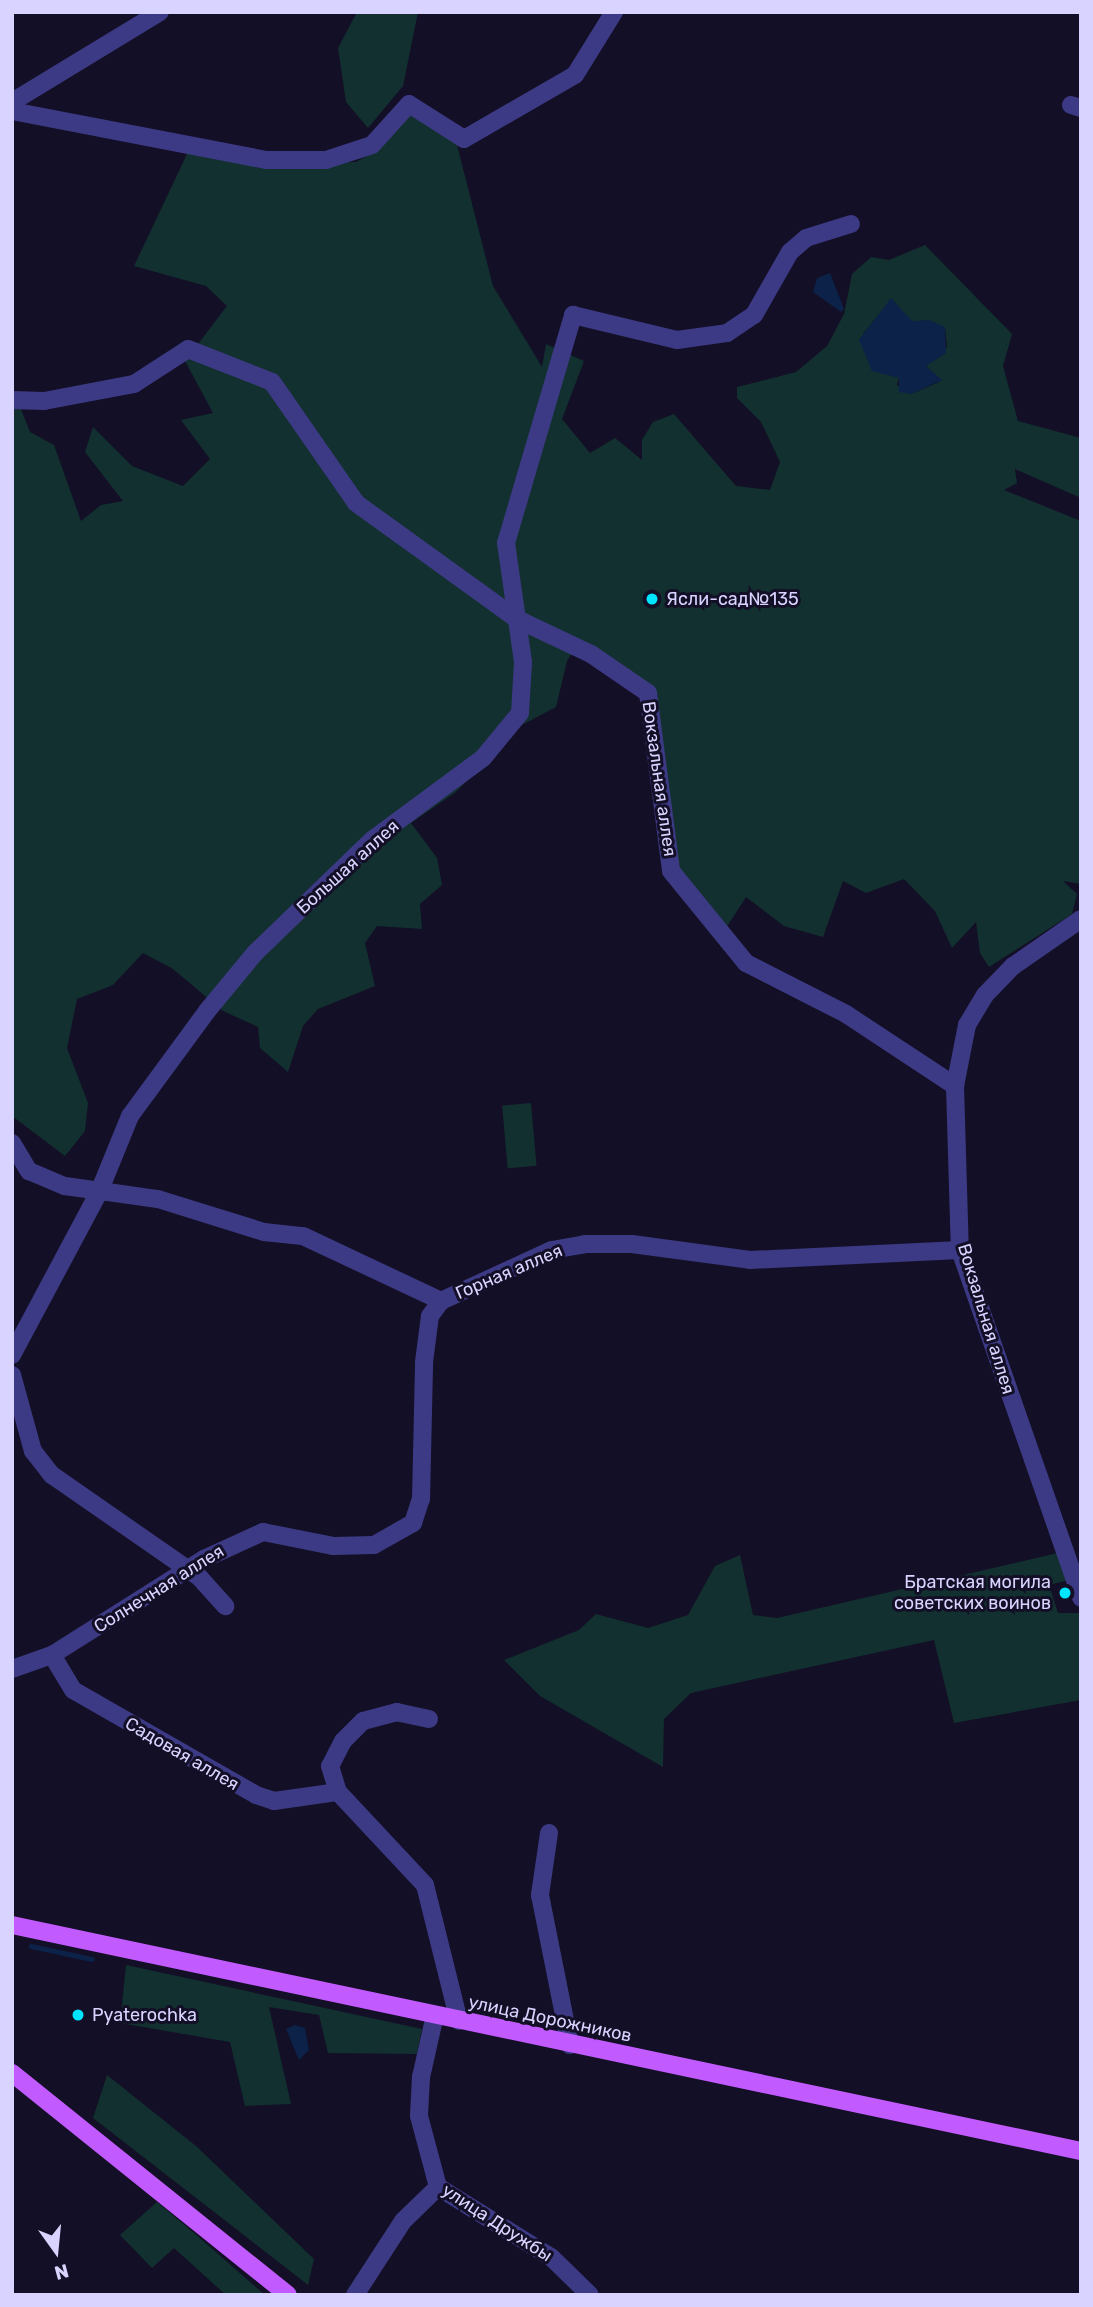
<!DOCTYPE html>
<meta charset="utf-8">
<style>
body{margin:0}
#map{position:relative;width:1093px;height:2307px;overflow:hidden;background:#130f26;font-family:Rubik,sans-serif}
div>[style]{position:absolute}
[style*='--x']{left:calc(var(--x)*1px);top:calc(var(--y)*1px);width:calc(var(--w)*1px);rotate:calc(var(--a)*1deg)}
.green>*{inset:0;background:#12302f;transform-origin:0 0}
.water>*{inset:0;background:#0c2248}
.stream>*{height:4.5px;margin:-2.25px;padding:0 2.25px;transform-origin:2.25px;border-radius:2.25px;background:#0c2248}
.minor>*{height:18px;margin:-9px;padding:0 9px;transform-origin:9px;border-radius:9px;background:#3d3a85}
.major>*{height:18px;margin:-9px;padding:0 9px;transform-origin:9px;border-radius:9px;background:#c25bff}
.dots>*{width:19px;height:19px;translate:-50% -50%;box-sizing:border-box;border:4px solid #130f26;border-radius:50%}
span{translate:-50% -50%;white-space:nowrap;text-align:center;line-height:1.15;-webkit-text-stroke:6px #130f26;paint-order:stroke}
.poi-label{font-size:18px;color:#d9d4ff}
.left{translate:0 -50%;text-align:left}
.right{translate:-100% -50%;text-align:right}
.street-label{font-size:18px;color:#d9d4ff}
.frame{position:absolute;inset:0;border:14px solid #d9d4ff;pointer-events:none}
.north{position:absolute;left:21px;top:2216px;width:70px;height:70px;-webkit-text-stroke:5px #130f26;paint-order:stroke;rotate:165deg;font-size:19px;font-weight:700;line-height:28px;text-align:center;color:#d9d4ff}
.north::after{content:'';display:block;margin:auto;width:24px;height:32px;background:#d9d4ff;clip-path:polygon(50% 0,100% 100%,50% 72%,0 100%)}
</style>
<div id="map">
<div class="green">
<i style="clip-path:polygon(357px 12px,418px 12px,403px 86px,368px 128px,346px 102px,338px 48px)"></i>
<i style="clip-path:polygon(evenodd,411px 111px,456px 141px,493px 286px,542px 367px,546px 344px,584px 361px,562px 419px,590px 453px,615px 438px,642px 460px,642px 440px,653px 422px,674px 414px,736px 486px,770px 490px,780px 462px,761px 422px,737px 398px,737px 387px,796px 372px,827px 346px,844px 314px,852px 274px,871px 257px,889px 260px,925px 245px,1012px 334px,1003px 366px,1018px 421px,1081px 438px,1081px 498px,1015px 469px,1017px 483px,1004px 490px,1081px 521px,1081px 884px,1063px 881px,1077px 894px,1072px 914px,989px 967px,980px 953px,976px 922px,952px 948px,935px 911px,904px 879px,866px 893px,843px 881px,823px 937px,784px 926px,746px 897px,726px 928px,673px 864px,654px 690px,579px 642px,567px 661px,556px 707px,520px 726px,456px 792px,411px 823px,437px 858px,442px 885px,420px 904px,422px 929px,377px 926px,365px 943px,375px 986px,318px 1009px,303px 1026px,288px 1072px,260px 1048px,258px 1027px,223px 1011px,173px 969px,143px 953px,113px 985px,77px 999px,67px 1048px,88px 1103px,85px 1131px,65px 1156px,12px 1116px,12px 404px,19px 404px,30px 432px,54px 445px,81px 521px,101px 505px,123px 501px,85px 452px,93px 427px,132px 466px,183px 486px,210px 459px,181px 420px,213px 413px,185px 361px,227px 306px,206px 286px,134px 266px,188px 152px,266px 164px,356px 162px,379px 149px,411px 111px,888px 304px,912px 321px,945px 327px,947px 347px,926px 366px,939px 382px,911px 394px,897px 385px,899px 378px,870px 358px,863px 334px,888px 304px)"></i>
<i style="left:531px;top:1103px;width:63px;height:29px;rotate:85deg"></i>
<i style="clip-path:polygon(1058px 1553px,1069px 1580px,1049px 1585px,1058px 1613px,1081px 1613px,1081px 1700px,954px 1723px,934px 1640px,691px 1693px,664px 1719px,663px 1767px,540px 1696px,504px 1660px,579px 1630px,596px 1614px,648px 1628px,688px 1615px,715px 1566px,740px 1555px,753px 1615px,777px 1618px)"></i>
<i style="clip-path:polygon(126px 1965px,422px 2029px,417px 2054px,328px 2053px,319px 2015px,269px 2007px,291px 2104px,245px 2106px,230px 2042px,120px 2023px)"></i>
<i style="clip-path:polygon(107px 2075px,196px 2146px,314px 2259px,308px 2285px,93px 2118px)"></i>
<i style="clip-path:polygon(157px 2202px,193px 2232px,265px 2295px,226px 2295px,174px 2248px,152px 2268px,120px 2235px)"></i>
</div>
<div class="water">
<i style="clip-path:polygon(830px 273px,844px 309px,841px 312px,813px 292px,817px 278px)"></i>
<i style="clip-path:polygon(891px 298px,912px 321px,929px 320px,945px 327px,946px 353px,926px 366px,942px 380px,911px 394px,899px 392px,899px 378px,872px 371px,859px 340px)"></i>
<i style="clip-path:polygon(295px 2025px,305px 2028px,309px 2050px,299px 2060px,286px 2029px)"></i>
</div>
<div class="stream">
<i style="--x:31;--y:1946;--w:62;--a:12"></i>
</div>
<div class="minor">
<i style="--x:12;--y:102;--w:173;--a:-31.3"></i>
<i style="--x:1071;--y:105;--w:10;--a:17"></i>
<i style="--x:12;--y:111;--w:259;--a:10.9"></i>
<i style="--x:266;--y:160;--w:60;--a:0"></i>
<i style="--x:326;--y:160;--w:48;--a:-18.1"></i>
<i style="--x:372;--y:145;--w:55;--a:-47.9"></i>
<i style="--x:409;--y:104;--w:65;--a:32.5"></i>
<i style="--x:464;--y:139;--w:128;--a:-30"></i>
<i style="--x:575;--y:75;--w:74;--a:-58.2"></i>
<i style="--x:12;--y:400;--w:32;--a:2"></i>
<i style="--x:44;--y:401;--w:92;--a:-10.7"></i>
<i style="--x:134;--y:384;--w:64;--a:-32.9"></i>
<i style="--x:188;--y:349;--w:90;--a:21.4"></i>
<i style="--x:272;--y:382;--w:147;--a:55.2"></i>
<i style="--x:356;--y:503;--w:198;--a:35.8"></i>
<i style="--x:517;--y:619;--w:82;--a:25.3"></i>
<i style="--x:591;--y:654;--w:69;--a:34.4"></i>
<i style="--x:648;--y:693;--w:179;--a:82.6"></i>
<i style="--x:671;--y:871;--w:119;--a:50.8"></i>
<i style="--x:746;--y:963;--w:112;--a:27"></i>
<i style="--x:846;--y:1014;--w:131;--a:33.4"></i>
<i style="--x:1081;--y:919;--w:83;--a:145.3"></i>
<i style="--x:1013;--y:966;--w:40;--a:134"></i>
<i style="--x:985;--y:995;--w:35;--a:121"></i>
<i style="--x:967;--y:1025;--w:62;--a:101.1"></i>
<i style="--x:955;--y:1086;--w:164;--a:88.3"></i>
<i style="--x:960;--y:1250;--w:368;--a:70.8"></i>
<i style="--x:12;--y:1143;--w:33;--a:59"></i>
<i style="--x:29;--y:1171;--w:39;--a:23"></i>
<i style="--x:65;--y:1186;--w:94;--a:8"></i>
<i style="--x:158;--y:1199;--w:111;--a:17.3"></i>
<i style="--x:264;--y:1232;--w:39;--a:6"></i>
<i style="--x:303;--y:1236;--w:153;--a:25.2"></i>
<i style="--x:441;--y:1301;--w:122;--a:-24.7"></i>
<i style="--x:552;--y:1250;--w:34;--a:-10"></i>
<i style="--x:585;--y:1244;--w:47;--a:0"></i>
<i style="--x:632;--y:1244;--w:119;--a:7.7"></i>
<i style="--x:750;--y:1260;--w:210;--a:-2.7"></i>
<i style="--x:12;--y:1355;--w:185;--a:-61.9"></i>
<i style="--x:99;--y:1192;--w:82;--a:-67.8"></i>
<i style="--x:130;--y:1116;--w:130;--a:-53.7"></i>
<i style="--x:207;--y:1011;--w:75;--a:-50.4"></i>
<i style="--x:255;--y:953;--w:163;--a:-44"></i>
<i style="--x:372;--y:840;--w:138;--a:-36.5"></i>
<i style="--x:483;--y:758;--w:58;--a:-50.6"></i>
<i style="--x:520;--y:713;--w:51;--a:-86.6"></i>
<i style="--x:523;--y:662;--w:120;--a:-98.1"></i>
<i style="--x:506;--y:543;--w:238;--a:-73.6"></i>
<i style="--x:573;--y:315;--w:107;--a:13.5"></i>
<i style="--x:677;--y:340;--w:50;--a:-8"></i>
<i style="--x:727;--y:333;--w:32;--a:-34"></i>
<i style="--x:754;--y:315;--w:73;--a:-60.3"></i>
<i style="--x:790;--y:252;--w:21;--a:-41"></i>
<i style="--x:806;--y:238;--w:47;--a:-17.3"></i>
<i style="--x:12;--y:1375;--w:79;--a:74.6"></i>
<i style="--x:33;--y:1451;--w:31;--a:52"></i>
<i style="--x:52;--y:1475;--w:180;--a:34.8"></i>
<i style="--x:200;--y:1578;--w:38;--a:48"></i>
<i style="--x:52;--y:1655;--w:41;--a:59"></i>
<i style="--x:73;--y:1690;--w:211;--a:29.8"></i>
<i style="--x:256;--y:1795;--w:19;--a:18"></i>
<i style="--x:274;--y:1801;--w:65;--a:-8"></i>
<i style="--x:12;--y:1669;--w:42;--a:-19.3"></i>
<i style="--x:52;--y:1655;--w:180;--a:-32.3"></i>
<i style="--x:204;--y:1559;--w:65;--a:-24.6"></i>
<i style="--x:263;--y:1532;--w:71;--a:11.3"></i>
<i style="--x:333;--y:1546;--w:41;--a:-1.4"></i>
<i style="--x:374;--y:1545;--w:45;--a:-29.4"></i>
<i style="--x:413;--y:1523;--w:25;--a:-72"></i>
<i style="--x:421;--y:1499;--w:137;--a:-88.7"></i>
<i style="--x:424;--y:1362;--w:46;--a:-82.6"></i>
<i style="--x:430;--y:1316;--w:19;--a:-54"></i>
<i style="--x:429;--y:1719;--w:33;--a:-168"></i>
<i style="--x:397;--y:1712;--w:35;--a:165"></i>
<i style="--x:363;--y:1721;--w:28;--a:135"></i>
<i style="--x:343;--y:1741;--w:28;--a:117"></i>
<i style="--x:330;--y:1766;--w:27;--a:73"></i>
<i style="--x:338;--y:1792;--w:127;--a:46.9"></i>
<i style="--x:425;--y:1885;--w:140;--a:76"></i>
<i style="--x:549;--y:1833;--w:63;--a:98.3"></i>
<i style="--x:540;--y:1895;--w:153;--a:78.7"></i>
<i style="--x:435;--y:2015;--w:64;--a:102.7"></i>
<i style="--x:421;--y:2077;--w:39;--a:93"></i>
<i style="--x:419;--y:2116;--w:73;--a:75"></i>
<i style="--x:438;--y:2187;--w:133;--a:31.8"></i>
<i style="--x:551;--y:2257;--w:54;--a:44.3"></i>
<i style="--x:355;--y:2295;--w:88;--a:-57"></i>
<i style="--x:403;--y:2221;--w:49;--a:-44.2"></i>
</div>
<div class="major">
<i style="--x:12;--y:1925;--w:1093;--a:11.94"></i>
<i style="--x:12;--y:2073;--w:354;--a:38.8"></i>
</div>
<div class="dots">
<i style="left:652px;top:599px;background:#00e5ff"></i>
<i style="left:1065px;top:1593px;background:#00e5ff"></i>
<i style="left:78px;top:2015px;background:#00e5ff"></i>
</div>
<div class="poi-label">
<span class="left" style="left:666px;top:599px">Ясли-сад№135</span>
<span class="right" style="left:1051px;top:1593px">Братская могила<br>советских воинов</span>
<span class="left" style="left:92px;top:2015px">Pyaterochka</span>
</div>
<div class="street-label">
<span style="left:659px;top:779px;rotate:82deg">Вокзальная аллея</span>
<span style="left:348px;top:867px;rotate:-42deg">Большая аллея</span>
<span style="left:509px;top:1272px;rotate:-23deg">Горная аллея</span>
<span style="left:986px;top:1319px;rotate:73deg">Вокзальная аллея</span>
<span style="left:159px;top:1589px;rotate:-32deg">Солнечная аллея</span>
<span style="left:182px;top:1754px;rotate:30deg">Садовая аллея</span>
<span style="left:550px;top:2019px;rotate:12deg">улица Дорожников</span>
<span style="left:497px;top:2223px;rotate:33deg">улица Дружбы</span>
</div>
<div class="frame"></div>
<div class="north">N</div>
</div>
